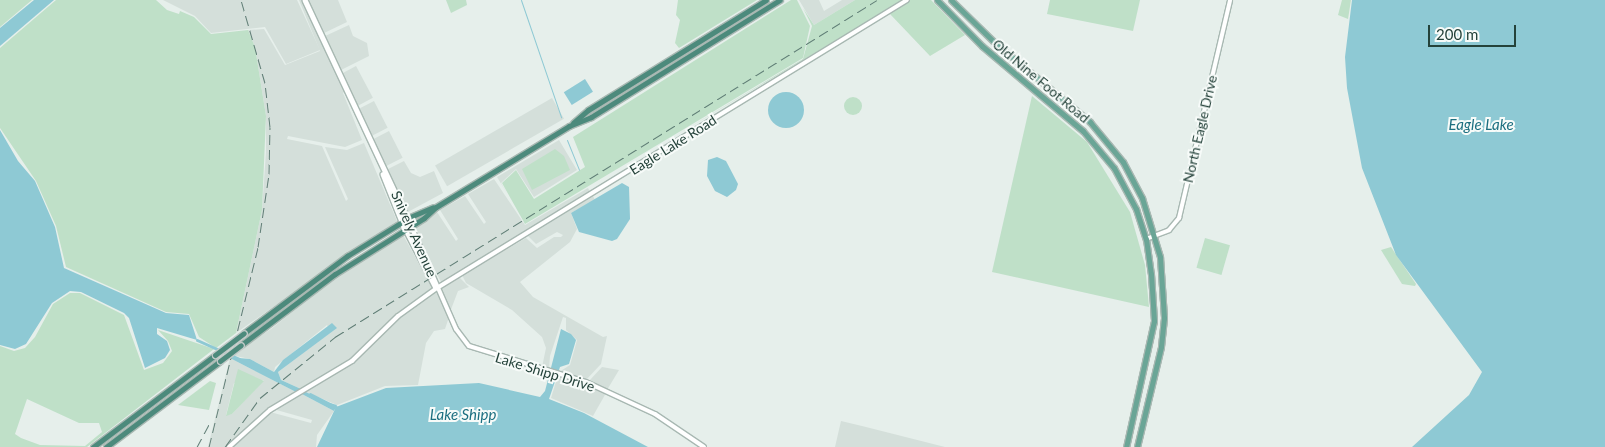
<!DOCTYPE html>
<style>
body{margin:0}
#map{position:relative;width:1605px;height:447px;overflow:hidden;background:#e6efeb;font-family:Lato,sans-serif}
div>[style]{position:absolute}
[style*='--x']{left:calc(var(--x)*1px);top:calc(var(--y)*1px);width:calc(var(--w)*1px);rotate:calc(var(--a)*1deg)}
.built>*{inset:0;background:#d4dfda;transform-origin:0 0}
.green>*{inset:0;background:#bfe0c8;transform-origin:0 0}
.round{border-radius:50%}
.water>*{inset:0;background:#8ec9d4;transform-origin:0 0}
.stream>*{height:1px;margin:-0.5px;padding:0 0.5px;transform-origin:0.5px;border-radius:0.5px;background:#8ec9d4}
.canal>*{height:3px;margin:-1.5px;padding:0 1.5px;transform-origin:1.5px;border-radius:1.5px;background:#8ec9d4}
.roads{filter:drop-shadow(1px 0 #a8b8b2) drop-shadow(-1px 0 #a8b8b2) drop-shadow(0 1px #a8b8b2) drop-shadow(0 -1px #a8b8b2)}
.tertiary>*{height:4px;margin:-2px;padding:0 2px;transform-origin:2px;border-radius:2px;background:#fff}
.secondary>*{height:4.5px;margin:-2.25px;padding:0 2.25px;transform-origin:2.25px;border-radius:2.25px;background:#fff}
.primary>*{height:5px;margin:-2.5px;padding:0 2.5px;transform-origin:2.5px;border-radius:2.5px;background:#6aa596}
.trunk>*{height:5px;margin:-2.5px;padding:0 2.5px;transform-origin:2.5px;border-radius:2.5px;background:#4c8a7c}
.rail>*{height:1px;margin-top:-0.5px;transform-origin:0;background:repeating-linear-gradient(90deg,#5f7d75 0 10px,transparent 0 15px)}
.bridges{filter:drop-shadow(1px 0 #c2cac8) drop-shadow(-1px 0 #c2cac8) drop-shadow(0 1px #c2cac8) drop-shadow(0 -1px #c2cac8)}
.trunk-bridge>*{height:5px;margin:-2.5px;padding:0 2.5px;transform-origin:2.5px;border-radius:2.5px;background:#4c8a7c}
span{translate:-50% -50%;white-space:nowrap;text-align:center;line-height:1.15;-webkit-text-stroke:4px #f7fbf9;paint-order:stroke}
.street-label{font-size:14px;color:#24423a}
.water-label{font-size:15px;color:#1c6f80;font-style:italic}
.scale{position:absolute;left:1428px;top:25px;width:88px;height:22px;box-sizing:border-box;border:2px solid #24423a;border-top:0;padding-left:6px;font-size:15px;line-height:18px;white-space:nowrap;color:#24423a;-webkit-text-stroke:4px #f7fbf9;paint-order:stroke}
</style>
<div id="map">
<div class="built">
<i style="clip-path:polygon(163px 0,297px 0,320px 50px,286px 64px,265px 27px,211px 33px,195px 16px)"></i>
<i style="clip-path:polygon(299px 0,303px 0,345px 92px,343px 93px,362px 140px,345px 147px,288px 136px,287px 139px,322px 146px,346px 201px,348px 199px,325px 147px,347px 150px,364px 143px,397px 221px,236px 333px,262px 210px,266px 152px,266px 116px,255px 47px,248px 30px,264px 29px,285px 65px,320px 51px)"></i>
<i style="clip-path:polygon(306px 0,338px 0,347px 22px,322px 34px)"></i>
<i style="clip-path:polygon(799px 0,819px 0,824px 11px,842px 0,855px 0,814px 25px)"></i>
<i style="clip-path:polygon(349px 25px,353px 36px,367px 43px,369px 56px,339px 71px,323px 37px)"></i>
<i style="left:356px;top:66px;width:36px;height:17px;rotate:62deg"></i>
<i style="left:552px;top:98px;width:24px;height:135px;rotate:60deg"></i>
<i style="left:374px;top:101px;width:30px;height:18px;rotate:63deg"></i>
<i style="left:389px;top:131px;width:30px;height:19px;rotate:63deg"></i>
<i style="clip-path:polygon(559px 140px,577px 170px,534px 197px,516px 169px,501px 183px,508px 195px,497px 177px)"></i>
<i style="clip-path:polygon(404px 161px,411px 173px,420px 177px,434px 171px,443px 193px,406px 213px,386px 170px)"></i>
<i style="clip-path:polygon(494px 179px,525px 225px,588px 188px,591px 194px,442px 284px,413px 226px,437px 212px,456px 241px,458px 239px,440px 210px,465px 196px,484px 224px,486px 222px,468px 194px)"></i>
<i style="clip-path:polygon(593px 196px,595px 200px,571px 213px,577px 229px,570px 242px,520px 282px,533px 297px,603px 337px,607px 336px,601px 364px,586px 380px,559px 372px,570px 365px,577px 340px,566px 330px,566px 318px,563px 317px,550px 356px,549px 369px,542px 367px,546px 348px,542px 337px,512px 310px,466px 283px,462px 275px,526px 238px,537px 248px,554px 237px,561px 237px,563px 235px,557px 232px,536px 244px,528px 236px)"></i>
<i style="clip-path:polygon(402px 233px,433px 289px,397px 314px,351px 360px,301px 389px,281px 380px,278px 372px,331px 332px,327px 325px,275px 367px,274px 372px,250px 359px,231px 355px,271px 329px,341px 273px)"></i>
<i style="clip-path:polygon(459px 277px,469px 287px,458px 291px,450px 312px,439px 289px)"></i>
<i style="clip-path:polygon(436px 291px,449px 317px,445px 329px,434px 331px,426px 343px,418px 385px,385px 386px,337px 405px,304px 391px,353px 362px,399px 317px)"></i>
<i style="clip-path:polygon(evenodd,230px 358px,296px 392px,269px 408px,227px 447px,208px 447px,230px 358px,264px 380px,232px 414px,226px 415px,234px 383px,264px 380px)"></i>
<i style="clip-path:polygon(602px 367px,619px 370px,607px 390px,589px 381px)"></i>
<i style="clip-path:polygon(558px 375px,606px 393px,593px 416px,551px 398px)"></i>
<i style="clip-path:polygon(300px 393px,334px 411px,317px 435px,316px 447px,231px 447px,270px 412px,311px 423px,312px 420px,273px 409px)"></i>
<i style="clip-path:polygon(841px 421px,862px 426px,945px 447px,835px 447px)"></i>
</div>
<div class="green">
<i style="clip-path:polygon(0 0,32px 0,0 27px)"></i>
<i style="clip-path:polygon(56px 0,156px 0,167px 10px,179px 14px,180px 11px,194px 17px,211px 34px,248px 30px,255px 47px,266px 116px,262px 210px,236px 333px,216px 348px,199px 337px,189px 314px,166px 312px,66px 267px,56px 226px,36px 181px,0 128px,0 48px)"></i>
<i style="clip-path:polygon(446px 0,466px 0,467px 5px,451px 13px)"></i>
<i style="clip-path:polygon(678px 0,757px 0,679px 48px,675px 43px,680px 20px,676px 15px)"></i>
<i style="clip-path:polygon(791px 0,797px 0,810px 26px,803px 58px,525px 224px,502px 183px,516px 170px,534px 199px,585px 167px,573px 137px)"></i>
<i style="clip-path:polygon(855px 0,904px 0,663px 143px,803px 59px,812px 26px,803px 8px,814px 25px)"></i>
<i style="clip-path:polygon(910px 0,931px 0,965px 35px,930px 56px,890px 14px,886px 15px)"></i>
<i style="clip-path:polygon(1050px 0,1140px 0,1133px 31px,1047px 14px)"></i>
<i style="clip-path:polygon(1342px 0,1351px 0,1348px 19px,1338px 15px)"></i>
<i style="clip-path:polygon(1032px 96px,1087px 142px,1130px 212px,1145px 265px,1149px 307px,992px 272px)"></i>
<i class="round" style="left:844px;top:97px;width:18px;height:18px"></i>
<i style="clip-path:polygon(555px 149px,564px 156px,570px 170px,532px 190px,522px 169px)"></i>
<i style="left:1205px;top:238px;width:26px;height:31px;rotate:16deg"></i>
<i style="clip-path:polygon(1391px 247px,1416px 284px,1415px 286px,1402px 284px,1381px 250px)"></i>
<i style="clip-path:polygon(evenodd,70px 293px,80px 293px,124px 315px,144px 370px,163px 363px,172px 351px,168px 341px,158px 330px,214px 349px,87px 447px,0 447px,0 346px,14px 351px,25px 348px,35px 337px,53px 304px,70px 293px,27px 399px,79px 423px,99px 423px,102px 432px,85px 446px,40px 445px,21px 438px,15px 434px,27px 399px)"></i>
<i style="clip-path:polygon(238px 369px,264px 381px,232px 414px,226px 416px)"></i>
<i style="clip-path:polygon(210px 381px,216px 383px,209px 410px,178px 405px)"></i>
</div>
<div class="water">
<i style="clip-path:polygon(34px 0,54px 0,0 46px,0 28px)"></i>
<i style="clip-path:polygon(1352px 0,1605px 0,1605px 447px,1412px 447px,1469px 395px,1482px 372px,1396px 255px,1362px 168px,1347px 88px,1345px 57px)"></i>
<i style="left:585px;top:79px;width:15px;height:25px;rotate:58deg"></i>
<i class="round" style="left:768px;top:92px;width:36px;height:36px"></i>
<i style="clip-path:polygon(0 130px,18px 161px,35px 181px,55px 227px,64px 268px,166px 313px,189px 315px,197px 340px,157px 328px,157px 334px,167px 341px,170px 350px,165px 358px,145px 368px,129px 318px,124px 313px,81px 292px,70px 291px,52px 303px,26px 344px,15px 349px,0 345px)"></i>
<i style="clip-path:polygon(717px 157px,726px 161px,738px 184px,736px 190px,727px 197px,715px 191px,707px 176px,708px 160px)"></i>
<i style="clip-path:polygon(622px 183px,629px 187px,630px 219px,617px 239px,612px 241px,579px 232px,571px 213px)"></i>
<i style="clip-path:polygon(332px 323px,337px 328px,278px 372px,281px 380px,301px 389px,296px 392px,228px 357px,250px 359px,274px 372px,283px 360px)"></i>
<i style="clip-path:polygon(561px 329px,571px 334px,576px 340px,569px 364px,560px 367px,549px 399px,584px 413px,648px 447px,317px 447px,336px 407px,386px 388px,479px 383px,540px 397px,545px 391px)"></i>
<i style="clip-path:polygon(304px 391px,326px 402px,337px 405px,334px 411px,300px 393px)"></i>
</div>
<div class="stream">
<i style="--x:521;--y:0;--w:124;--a:71.1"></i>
<i style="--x:567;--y:140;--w:32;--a:68"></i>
</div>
<div class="canal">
<i style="--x:197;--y:340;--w:46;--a:24.3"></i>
<i style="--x:310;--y:394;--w:29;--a:27"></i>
</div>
<div class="roads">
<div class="tertiary">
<i style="--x:411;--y:226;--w:112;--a:66.4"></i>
<i style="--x:456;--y:329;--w:21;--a:53"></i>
<i style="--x:469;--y:346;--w:122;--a:17.1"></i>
<i style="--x:586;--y:382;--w:76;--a:24.9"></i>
<i style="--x:655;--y:414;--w:59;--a:34"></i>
<i style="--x:405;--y:229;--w:65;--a:62.7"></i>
<i style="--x:1146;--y:239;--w:25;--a:-21"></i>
<i style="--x:1169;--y:230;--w:16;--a:-50"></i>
<i style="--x:1179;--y:218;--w:224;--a:-76.8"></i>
<i style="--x:229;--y:447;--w:55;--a:-42.1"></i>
<i style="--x:270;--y:410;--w:96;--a:-30.9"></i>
<i style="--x:352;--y:361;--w:64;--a:-44.4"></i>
<i style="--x:398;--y:316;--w:48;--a:-35.7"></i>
<i style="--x:437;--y:288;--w:551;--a:-31.5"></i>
</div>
<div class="secondary">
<i style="--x:305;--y:0;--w:250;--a:64.9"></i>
<i style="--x:383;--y:174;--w:59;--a:68.2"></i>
</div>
<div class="primary">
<i style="--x:937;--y:0;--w:64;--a:45.6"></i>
<i style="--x:982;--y:46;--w:132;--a:40.1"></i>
<i style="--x:1083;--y:131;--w:48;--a:50"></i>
<i style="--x:1114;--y:168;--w:47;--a:61.8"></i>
<i style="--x:1136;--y:209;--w:32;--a:72"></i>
<i style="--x:1146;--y:239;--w:35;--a:82"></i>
<i style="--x:1151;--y:274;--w:47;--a:86.3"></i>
<i style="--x:1154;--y:321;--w:129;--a:102.5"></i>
<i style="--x:951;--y:0;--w:62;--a:44.3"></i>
<i style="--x:995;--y:43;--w:124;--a:39.7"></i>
<i style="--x:1090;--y:122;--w:52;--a:50.5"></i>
<i style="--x:1123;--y:162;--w:41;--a:62.2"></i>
<i style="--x:1142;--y:198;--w:62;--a:73"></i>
<i style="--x:1160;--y:257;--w:61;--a:86.2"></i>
<i style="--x:1164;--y:318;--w:29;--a:96"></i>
<i style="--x:1161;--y:347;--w:103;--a:103.5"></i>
</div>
<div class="trunk">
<i style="--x:573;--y:123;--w:20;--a:-41"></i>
<i style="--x:588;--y:110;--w:209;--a:-31.7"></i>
<i style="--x:244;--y:333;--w:129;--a:-36.8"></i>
<i style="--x:347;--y:256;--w:74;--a:-31.8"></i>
<i style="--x:410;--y:217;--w:25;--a:-23"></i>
<i style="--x:241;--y:345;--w:118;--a:-37.1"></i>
<i style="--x:335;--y:274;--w:105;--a:-32.2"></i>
<i style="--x:424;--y:218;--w:16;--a:-43"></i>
<i style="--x:436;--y:207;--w:156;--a:-31.3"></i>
<i style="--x:569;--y:126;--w:24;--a:-22"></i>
<i style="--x:591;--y:117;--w:222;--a:-31.8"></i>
<i style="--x:93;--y:447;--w:153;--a:-37"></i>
<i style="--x:106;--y:447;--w:143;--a:-37"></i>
</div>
</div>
<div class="rail">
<i style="--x:197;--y:447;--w:27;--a:-62"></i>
<i style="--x:209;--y:447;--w:206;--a:-76.2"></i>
<i style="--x:258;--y:247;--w:74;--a:-81.4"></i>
<i style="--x:269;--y:174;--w:47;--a:-88.8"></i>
<i style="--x:270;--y:127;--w:44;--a:-96.5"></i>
<i style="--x:265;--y:83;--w:86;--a:-106.1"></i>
<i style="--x:225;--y:447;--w:60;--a:-54.5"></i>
<i style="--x:260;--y:398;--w:97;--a:-39.1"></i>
<i style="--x:335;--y:337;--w:638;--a:-31.87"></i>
</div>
<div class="bridges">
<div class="trunk-bridge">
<i style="--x:215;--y:355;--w:36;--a:-37"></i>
<i style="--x:220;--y:361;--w:26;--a:-37"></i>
</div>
</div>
<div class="street-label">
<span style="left:1041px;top:81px;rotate:40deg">Old Nine Foot Road</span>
<span style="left:1200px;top:129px;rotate:-77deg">North Eagle Drive</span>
<span style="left:673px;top:145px;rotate:-32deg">Eagle Lake Road</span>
<span style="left:414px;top:234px;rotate:66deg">Snively Avenue</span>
<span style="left:545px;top:372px;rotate:17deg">Lake Shipp Drive</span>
</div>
<div class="water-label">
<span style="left:1481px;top:125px">Eagle Lake</span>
<span style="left:463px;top:415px">Lake Shipp</span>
</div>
<div class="scale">200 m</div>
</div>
